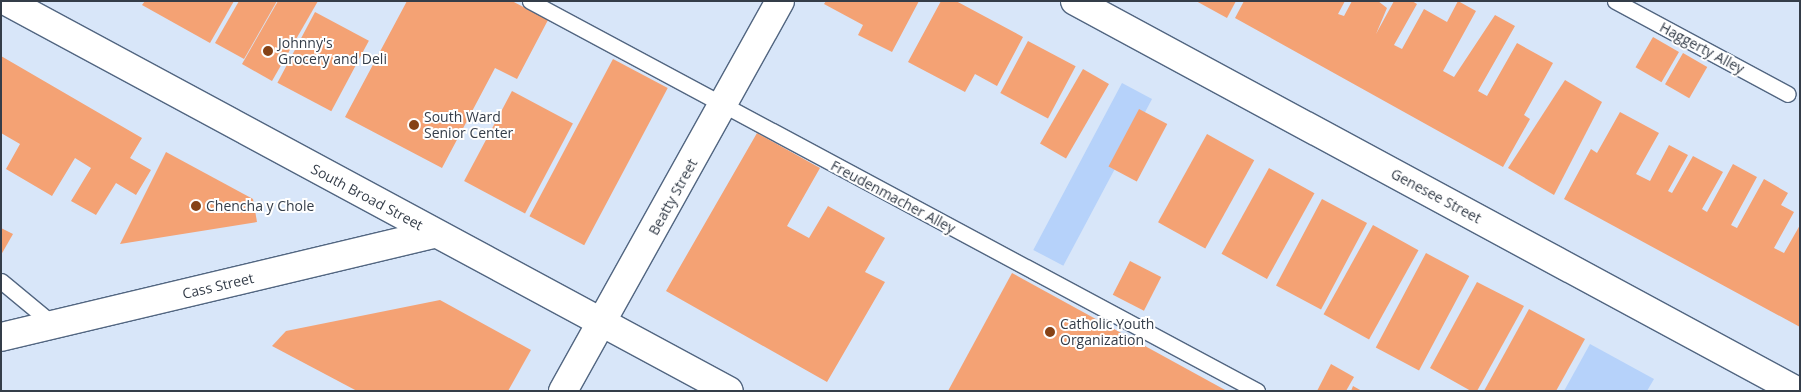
<!DOCTYPE html>
<style>
body{margin:0}
#map{position:relative;width:1801px;height:392px;overflow:hidden;background:#d8e6f9;font-family:"Open Sans",sans-serif}
div>[style]{position:absolute}
[style*='--x']{left:calc(var(--x)*1px);top:calc(var(--y)*1px);width:calc(var(--w)*1px);rotate:calc(var(--a)*1deg)}
.green>*{inset:0;background:#b6d2fa;transform-origin:0 0}
.building>*{inset:0;background:#f4a274;transform-origin:0 0}
.roads{filter:drop-shadow(1px 0 #526681) drop-shadow(-1px 0 #526681) drop-shadow(0 1px #526681) drop-shadow(0 -1px #526681)}
.lane>*{height:15px;margin:-7.5px;padding:0 7.5px;transform-origin:7.5px;border-radius:7.5px;background:#fff}
.street>*{height:28px;margin:-14px;padding:0 14px;transform-origin:14px;border-radius:14px;background:#fff}
.secondary>*{height:28px;margin:-14px;padding:0 14px;transform-origin:14px;border-radius:14px;background:#fff}
.primary>*{height:28px;margin:-14px;padding:0 14px;transform-origin:14px;border-radius:14px;background:#fff}
.dots>*{width:14px;height:14px;translate:-50% -50%;box-sizing:border-box;border:2px solid #fff;border-radius:50%}
span{translate:-50% -50%;white-space:nowrap;text-align:center;line-height:1.15;-webkit-text-stroke:4px #fff;paint-order:stroke}
.poi-label{font-size:14px;color:#343d49}
.left{translate:0 -50%;text-align:left}
.street-label{font-size:14px;color:#343d49}
.frame{position:absolute;inset:0;border:2px solid #343d49;pointer-events:none}
</style>
<div id="map">
<div class="green">
<i style="left:1122px;top:83px;width:34px;height:189px;rotate:28deg"></i>
<i style="clip-path:polygon(1590px 344px,1654px 379px,1647px 391px,1564px 391px)"></i>
</div>
<div class="building">
<i style="clip-path:polygon(145px 1px,234px 1px,210px 43px,142px 5px)"></i>
<i style="clip-path:polygon(239px 1px,277px 1px,244px 59px,215px 43px)"></i>
<i style="clip-path:polygon(278px 1px,318px 1px,272px 81px,242px 64px)"></i>
<i style="clip-path:polygon(407px 1px,512px 1px,548px 20px,517px 79px,495px 68px,442px 168px,345px 117px)"></i>
<i style="clip-path:polygon(826px 1px,919px 1px,892px 52px,858px 35px,863px 25px,824px 4px)"></i>
<i style="clip-path:polygon(941px 1px,956px 1px,1023px 37px,997px 86px,975px 74px,965px 92px,908px 62px)"></i>
<i style="clip-path:polygon(1196px 1px,1236px 1px,1227px 18px)"></i>
<i style="clip-path:polygon(1244px 1px,1345px 1px,1338px 14px,1344px 16px,1352px 1px,1378px 1px,1387px 8px,1376px 34px,1394px 1px,1412px 1px,1417px 4px,1394px 45px,1402px 49px,1424px 9px,1447px 22px,1458px 1px,1476px 11px,1443px 71px,1454px 77px,1495px 15px,1515px 26px,1478px 91px,1487px 96px,1517px 43px,1553px 63px,1524px 115px,1530px 119px,1503px 167px,1235px 18px)"></i>
<i style="left:315px;top:12px;width:61px;height:80px;rotate:28deg"></i>
<i style="left:1653px;top:37px;width:30px;height:35px;rotate:30deg"></i>
<i style="left:1028px;top:41px;width:54px;height:59px;rotate:28deg"></i>
<i style="left:1683px;top:53px;width:28px;height:36px;rotate:30deg"></i>
<i style="clip-path:polygon(1px 56px,142px 138px,130px 158px,151px 170px,136px 195px,116px 183px,96px 215px,71px 201px,91px 168px,75px 158px,52px 196px,6px 169px,20px 144px,1px 133px)"></i>
<i style="left:613px;top:59px;width:62px;height:178px;rotate:28deg"></i>
<i style="left:1083px;top:69px;width:30px;height:86px;rotate:30deg"></i>
<i style="clip-path:polygon(1565px 80px,1602px 102px,1554px 195px,1508px 168px)"></i>
<i style="left:512px;top:91px;width:69px;height:102px;rotate:28deg"></i>
<i style="left:1139px;top:109px;width:32px;height:65px;rotate:28deg"></i>
<i style="clip-path:polygon(1620px 112px,1659px 133px,1636px 174px,1650px 181px,1669px 145px,1688px 155px,1668px 191px,1672px 193px,1693px 156px,1723px 172px,1702px 209px,1707px 212px,1733px 164px,1757px 177px,1731px 225px,1737px 228px,1764px 179px,1788px 193px,1781px 205px,1794px 212px,1774px 248px,1784px 253px,1800px 225px,1800px 327px,1564px 199px,1591px 149px,1597px 153px)"></i>
<i style="clip-path:polygon(757px 133px,820px 168px,787px 226px,809px 238px,828px 206px,885px 238px,865px 272px,885px 282px,827px 382px,666px 291px)"></i>
<i style="left:1207px;top:134px;width:54px;height:101px;rotate:29deg"></i>
<i style="clip-path:polygon(166px 152px,253px 199px,257px 222px,120px 244px)"></i>
<i style="left:1269px;top:168px;width:52px;height:98px;rotate:29deg"></i>
<i style="left:1322px;top:199px;width:51px;height:98px;rotate:28deg"></i>
<i style="left:1373px;top:225px;width:52px;height:102px;rotate:29deg"></i>
<i style="clip-path:polygon(1px 228px,13px 234px,1px 255px)"></i>
<i style="left:1426px;top:253px;width:49px;height:107px;rotate:28deg"></i>
<i style="left:1130px;top:261px;width:35px;height:38px;rotate:27deg"></i>
<i style="clip-path:polygon(1012px 273px,1227px 391px,948px 391px)"></i>
<i style="clip-path:polygon(1477px 282px,1524px 306px,1477px 391px,1471px 391px,1430px 368px)"></i>
<i style="clip-path:polygon(440px 300px,531px 350px,508px 391px,357px 391px,272px 346px,286px 331px)"></i>
<i style="clip-path:polygon(1529px 309px,1585px 339px,1556px 391px,1484px 391px)"></i>
<i style="clip-path:polygon(1331px 364px,1354px 377px,1346px 391px,1317px 391px)"></i>
<i style="clip-path:polygon(1353px 386px,1362px 391px,1351px 391px)"></i>
</div>
<div class="roads">
<div class="lane">
<i style="--x:530;--y:1;--w:825;--a:28.21"></i>
<i style="--x:1615;--y:1;--w:196;--a:28.3"></i>
<i style="--x:1;--y:281;--w:67;--a:39.6"></i>
</div>
<div class="street">
<i style="--x:1075;--y:1;--w:821;--a:28.38"></i>
<i style="--x:563;--y:391;--w:446;--a:-60.9"></i>
</div>
<div class="secondary">
<i style="--x:1;--y:337;--w:446;--a:-13.4"></i>
</div>
<div class="primary">
<i style="--x:6;--y:1;--w:821;--a:28.34"></i>
</div>
</div>
<div class="dots">
<i style="left:268px;top:51px;background:#864216"></i>
<i style="left:414px;top:125px;background:#864216"></i>
<i style="left:196px;top:206px;background:#864216"></i>
<i style="left:1050px;top:332px;background:#864216"></i>
</div>
<div class="poi-label">
<span class="left" style="left:278px;top:51px">Johnny's<br>Grocery and Deli</span>
<span class="left" style="left:424px;top:125px">South Ward<br>Senior Center</span>
<span class="left" style="left:206px;top:206px">Chencha y Chole</span>
<span class="left" style="left:1060px;top:332px">Catholic Youth<br>Organization</span>
</div>
<div class="street-label">
<span style="left:1702px;top:48px;rotate:28deg">Haggerty Alley</span>
<span style="left:1436px;top:196px;rotate:28deg">Genesee Street</span>
<span style="left:367px;top:197px;rotate:28deg">South Broad Street</span>
<span style="left:673px;top:197px;rotate:-61deg">Beatty Street</span>
<span style="left:893px;top:197px;rotate:28deg">Freudenmacher Alley</span>
<span style="left:218px;top:286px;rotate:-13deg">Cass Street</span>
</div>
<div class="frame"></div>
</div>
